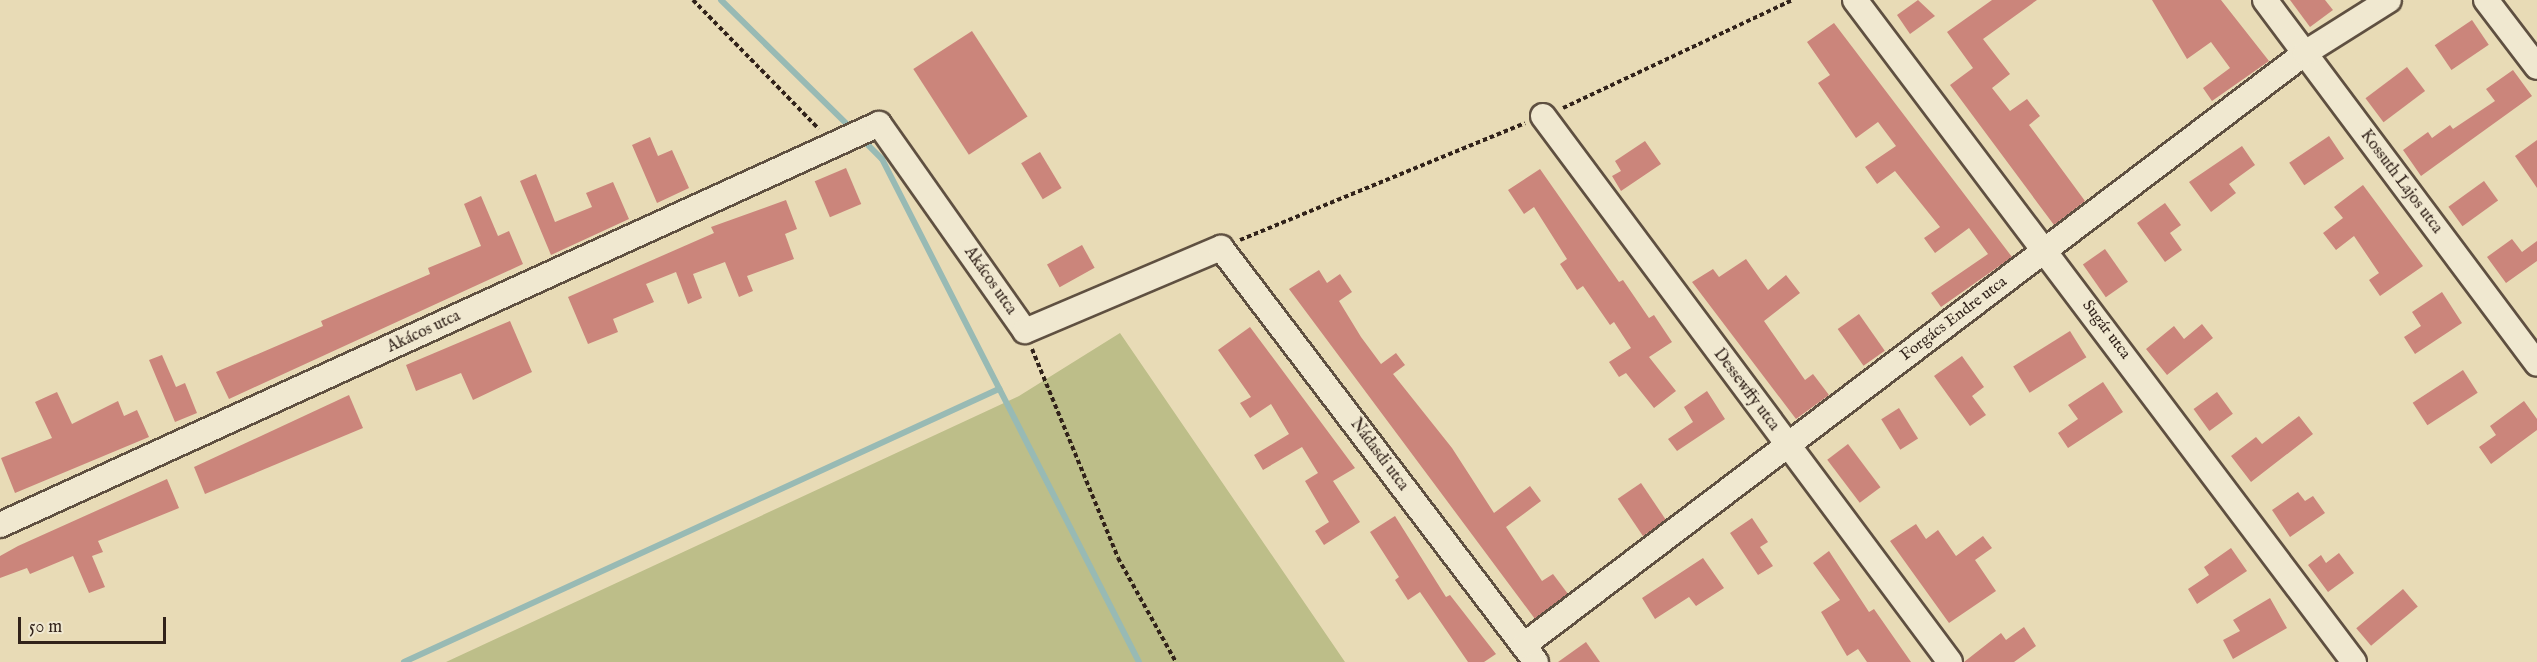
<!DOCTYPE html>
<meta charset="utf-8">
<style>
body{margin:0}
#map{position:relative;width:2537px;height:662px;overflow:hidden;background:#e8dbb6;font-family:"IM FELL English",serif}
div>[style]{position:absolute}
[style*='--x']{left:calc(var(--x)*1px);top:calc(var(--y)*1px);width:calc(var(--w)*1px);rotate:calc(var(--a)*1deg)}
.green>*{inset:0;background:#bdbe89}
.stream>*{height:6px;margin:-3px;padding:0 3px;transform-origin:3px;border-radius:3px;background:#98bab4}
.building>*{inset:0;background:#cb857b;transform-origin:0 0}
.path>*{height:4px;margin-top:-2px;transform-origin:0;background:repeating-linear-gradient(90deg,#31221a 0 4.5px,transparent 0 7.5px)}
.roads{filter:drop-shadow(2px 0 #5f5041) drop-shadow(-2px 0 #5f5041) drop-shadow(0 2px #5f5041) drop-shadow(0 -2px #5f5041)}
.minor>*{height:24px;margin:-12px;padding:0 12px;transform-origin:12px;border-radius:12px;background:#f0e8d0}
span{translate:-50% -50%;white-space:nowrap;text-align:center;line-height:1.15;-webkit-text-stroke:4.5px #f0e8d0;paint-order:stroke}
.street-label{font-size:16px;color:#31221a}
.scale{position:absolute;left:18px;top:617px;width:148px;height:27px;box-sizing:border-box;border:3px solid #31221a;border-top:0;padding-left:8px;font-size:18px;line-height:21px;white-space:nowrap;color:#31221a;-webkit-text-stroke:4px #f0e8d0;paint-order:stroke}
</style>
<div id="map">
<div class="green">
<i style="clip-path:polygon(1120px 333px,1345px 662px,446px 662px,1019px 396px)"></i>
</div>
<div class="stream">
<i style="--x:721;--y:0;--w:185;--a:44.6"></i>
<i style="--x:862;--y:139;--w:28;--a:45"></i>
<i style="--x:882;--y:159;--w:565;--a:62.94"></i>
<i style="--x:404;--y:662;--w:655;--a:-24.65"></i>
</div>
<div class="building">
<i style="clip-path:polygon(1918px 0,1935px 16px,1910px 34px,1897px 15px)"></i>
<i style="clip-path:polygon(1992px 0,2037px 0,1983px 39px,2010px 74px,1992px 88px,2010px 111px,2027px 99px,2040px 116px,2029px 125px,2085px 201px,2054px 225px,1950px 85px,1973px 68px,1947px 32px)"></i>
<i style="clip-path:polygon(2152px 0,2221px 0,2269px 61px,2212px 101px,2203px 88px,2230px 68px,2211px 42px,2187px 59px)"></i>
<i style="clip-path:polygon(2290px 0,2325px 0,2333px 10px,2310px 27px)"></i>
<i style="left:2472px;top:20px;width:30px;height:45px;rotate:56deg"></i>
<i style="clip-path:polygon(1834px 23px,2012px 257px,1941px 307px,1931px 293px,1988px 254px,1969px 228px,1935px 253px,1924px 238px,1940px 227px,1895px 171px,1877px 184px,1865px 167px,1896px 146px,1878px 122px,1856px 138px,1818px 83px,1830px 75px,1807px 42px)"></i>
<i style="left:972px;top:31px;width:102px;height:70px;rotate:57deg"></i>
<i style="left:2407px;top:67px;width:30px;height:52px;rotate:53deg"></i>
<i style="clip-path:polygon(2513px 70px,2532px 96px,2421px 176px,2403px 150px,2428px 132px,2432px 138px,2450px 125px,2453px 129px,2495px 101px,2486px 89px)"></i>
<i style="left:2329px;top:136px;width:27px;height:48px;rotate:56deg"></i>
<i style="clip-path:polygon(650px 137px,658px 156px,672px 150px,689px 188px,657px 203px,632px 145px)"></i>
<i style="clip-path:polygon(2537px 140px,2537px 188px,2515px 156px)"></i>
<i style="clip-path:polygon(1645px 141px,1661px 164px,1621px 191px,1612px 176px,1621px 171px,1615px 161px)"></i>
<i style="clip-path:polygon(2242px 146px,2255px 165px,2229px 184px,2236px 193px,2211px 212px,2189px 182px)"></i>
<i style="left:1040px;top:152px;width:42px;height:22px;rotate:59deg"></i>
<i style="left:846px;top:168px;width:39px;height:34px;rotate:67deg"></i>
<i style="clip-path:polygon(1540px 169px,1619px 282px,1623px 280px,1649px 318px,1654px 315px,1672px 342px,1649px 357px,1676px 391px,1654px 408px,1626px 373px,1619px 377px,1609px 362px,1631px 348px,1614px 322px,1610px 325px,1583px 286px,1577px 290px,1560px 264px,1567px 259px,1534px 207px,1524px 214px,1508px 190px)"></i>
<i style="clip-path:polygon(536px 174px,555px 222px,592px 207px,586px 193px,613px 182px,629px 219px,551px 255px,520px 181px)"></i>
<i style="left:2484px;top:181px;width:24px;height:44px;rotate:54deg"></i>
<i style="clip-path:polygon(2363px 185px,2423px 266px,2380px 296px,2369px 280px,2379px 273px,2354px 236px,2336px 250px,2323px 233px,2343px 218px,2334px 207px)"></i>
<i style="clip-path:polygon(481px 196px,498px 236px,509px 231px,523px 264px,229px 399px,216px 372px,323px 326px,321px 321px,430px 274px,428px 268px,481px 246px,464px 204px)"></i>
<i style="clip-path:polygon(786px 200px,797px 229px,785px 234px,794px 259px,747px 276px,753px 291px,739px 297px,725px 262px,693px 274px,702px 298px,688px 304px,676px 272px,646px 284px,654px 302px,613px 319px,618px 332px,588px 344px,568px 297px,714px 233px,711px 227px)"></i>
<i style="clip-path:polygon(2165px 203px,2181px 225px,2170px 233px,2182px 250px,2165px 262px,2137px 223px)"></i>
<i style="clip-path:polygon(2512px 239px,2522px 252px,2537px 241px,2537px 261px,2506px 283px,2487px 257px)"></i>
<i style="left:1082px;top:245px;width:26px;height:40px;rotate:61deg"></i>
<i style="left:2105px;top:249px;width:40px;height:27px;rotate:55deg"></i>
<i style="clip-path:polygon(1746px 259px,1768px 290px,1786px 275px,1800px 293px,1764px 321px,1805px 380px,1813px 374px,1829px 395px,1796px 419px,1692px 282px,1713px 269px,1719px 277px)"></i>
<i style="clip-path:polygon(1319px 270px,1327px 283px,1340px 274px,1352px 292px,1339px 301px,1361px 337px,1381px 364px,1396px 353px,1405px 365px,1393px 374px,1452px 448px,1494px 513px,1530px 486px,1541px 501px,1506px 527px,1542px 581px,1553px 574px,1568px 594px,1535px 619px,1289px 289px)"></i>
<i style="clip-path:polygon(2442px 292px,2462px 323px,2415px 354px,2404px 337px,2421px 326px,2412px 312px)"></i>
<i style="left:1859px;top:314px;width:45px;height:26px;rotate:55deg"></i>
<i style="clip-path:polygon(510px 321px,532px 372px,473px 400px,461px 373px,416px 391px,406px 365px)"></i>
<i style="clip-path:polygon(2202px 324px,2213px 338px,2167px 375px,2146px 349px,2174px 326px,2184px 339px)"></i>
<i style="clip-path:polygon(1250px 327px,1355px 468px,1333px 481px,1360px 522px,1324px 545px,1315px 531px,1329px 522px,1305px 481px,1318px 473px,1302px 447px,1263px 470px,1254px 455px,1289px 434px,1271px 404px,1250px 418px,1240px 403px,1251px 397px,1218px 350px)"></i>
<i style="left:2070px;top:331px;width:31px;height:67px;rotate:58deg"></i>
<i style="clip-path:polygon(162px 355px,176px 387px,185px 383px,197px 413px,175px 422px,149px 360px)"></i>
<i style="clip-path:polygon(1962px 356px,1984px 387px,1972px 396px,1986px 415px,1970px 426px,1934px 376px)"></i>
<i style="left:2463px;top:370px;width:27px;height:60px;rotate:57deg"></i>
<i style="clip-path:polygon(2103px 382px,2123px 412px,2068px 448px,2058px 433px,2078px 419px,2068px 405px)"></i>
<i style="clip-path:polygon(1707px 391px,1725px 419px,1677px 451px,1668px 439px,1693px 422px,1684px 407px)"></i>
<i style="clip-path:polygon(57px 392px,72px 424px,118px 401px,124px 416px,137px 410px,149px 437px,15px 493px,1px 458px,52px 438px,35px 402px)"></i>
<i style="left:2217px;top:392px;width:27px;height:29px;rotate:54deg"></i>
<i style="clip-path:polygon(349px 395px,363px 428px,205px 494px,194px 467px)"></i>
<i style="clip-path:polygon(2524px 401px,2537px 419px,2537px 430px,2491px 464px,2479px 447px,2496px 435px,2490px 426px)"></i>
<i style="left:1899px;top:408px;width:36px;height:21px;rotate:58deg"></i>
<i style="clip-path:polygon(2299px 416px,2313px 434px,2251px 482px,2231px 456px,2256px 437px,2262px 444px)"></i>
<i style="left:1848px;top:444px;width:54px;height:26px;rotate:53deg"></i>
<i style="clip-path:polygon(167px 479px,179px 508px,98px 541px,103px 552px,92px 556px,105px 587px,89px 593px,73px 556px,30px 574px,27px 568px,0 578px,0 556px,18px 546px)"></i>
<i style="left:1641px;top:483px;width:45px;height:28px;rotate:56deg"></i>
<i style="clip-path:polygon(2298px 492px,2305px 501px,2313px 496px,2325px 513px,2290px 537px,2272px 510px)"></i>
<i style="clip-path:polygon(1395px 516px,1446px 597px,1450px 595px,1496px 654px,1484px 662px,1468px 662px,1420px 592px,1408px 600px,1395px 580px,1399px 577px,1370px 532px)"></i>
<i style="clip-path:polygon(1752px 518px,1768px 542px,1760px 547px,1773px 566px,1758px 575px,1730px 533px)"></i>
<i style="clip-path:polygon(1916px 524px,1926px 539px,1938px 530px,1956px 556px,1983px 536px,1992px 548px,1975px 560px,1996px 591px,1949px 623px,1890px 541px)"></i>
<i style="clip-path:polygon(2231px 548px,2247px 571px,2197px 604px,2188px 589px,2209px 575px,2204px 567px)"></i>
<i style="clip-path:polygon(1829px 551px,1869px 612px,1874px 609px,1911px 662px,1867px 662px,1858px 649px,1847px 656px,1821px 612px,1840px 600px,1813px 563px)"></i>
<i style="clip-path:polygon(2339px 553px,2354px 573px,2328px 592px,2308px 565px,2321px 555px,2326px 563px)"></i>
<i style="clip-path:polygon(1703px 558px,1724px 588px,1696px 606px,1689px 597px,1655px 619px,1642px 598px)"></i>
<i style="left:2403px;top:589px;width:23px;height:61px;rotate:50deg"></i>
<i style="clip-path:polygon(2270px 598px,2287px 628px,2233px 659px,2223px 640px,2240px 631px,2233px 620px)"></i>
<i style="clip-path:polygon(2024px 627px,2036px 646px,2014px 662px,1964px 662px,2001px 633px,2006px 640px)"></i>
<i style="clip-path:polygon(1586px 642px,1600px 662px,1558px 662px)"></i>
</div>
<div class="path">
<i style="--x:693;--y:0;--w:180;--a:45.7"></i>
<i style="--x:1563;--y:108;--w:253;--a:-25.2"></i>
<i style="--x:1240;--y:240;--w:308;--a:-22.3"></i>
<i style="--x:1032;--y:349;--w:226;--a:67.6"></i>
<i style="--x:1118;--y:558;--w:119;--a:60.9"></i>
</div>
<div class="roads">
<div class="minor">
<i style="--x:1855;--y:0;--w:829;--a:52.99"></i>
<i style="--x:2265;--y:0;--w:454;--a:53.2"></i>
<i style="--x:2486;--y:0;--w:84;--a:52.7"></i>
<i style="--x:1543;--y:116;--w:681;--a:53.3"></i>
<i style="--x:0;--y:525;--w:966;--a:-24.52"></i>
<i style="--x:879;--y:124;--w:253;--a:54.8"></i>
<i style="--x:1025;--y:331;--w:213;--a:-23"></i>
<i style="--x:1221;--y:248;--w:520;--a:52.73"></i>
<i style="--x:1524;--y:645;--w:980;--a:-37.16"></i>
<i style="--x:2305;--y:53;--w:99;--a:-32.2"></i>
</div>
</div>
<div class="street-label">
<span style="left:2401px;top:182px;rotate:53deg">Kossuth Lajos utca</span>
<span style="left:990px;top:281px;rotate:55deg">Akácos utca</span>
<span style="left:1954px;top:319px;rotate:-37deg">Forgács Endre utca</span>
<span style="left:2106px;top:330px;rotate:53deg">Sugár utca</span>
<span style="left:424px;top:332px;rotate:-25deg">Akácos utca</span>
<span style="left:1746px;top:390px;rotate:53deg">Dessewffy utca</span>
<span style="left:1379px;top:455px;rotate:53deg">Nádasdi utca</span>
</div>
<div class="scale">50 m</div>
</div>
